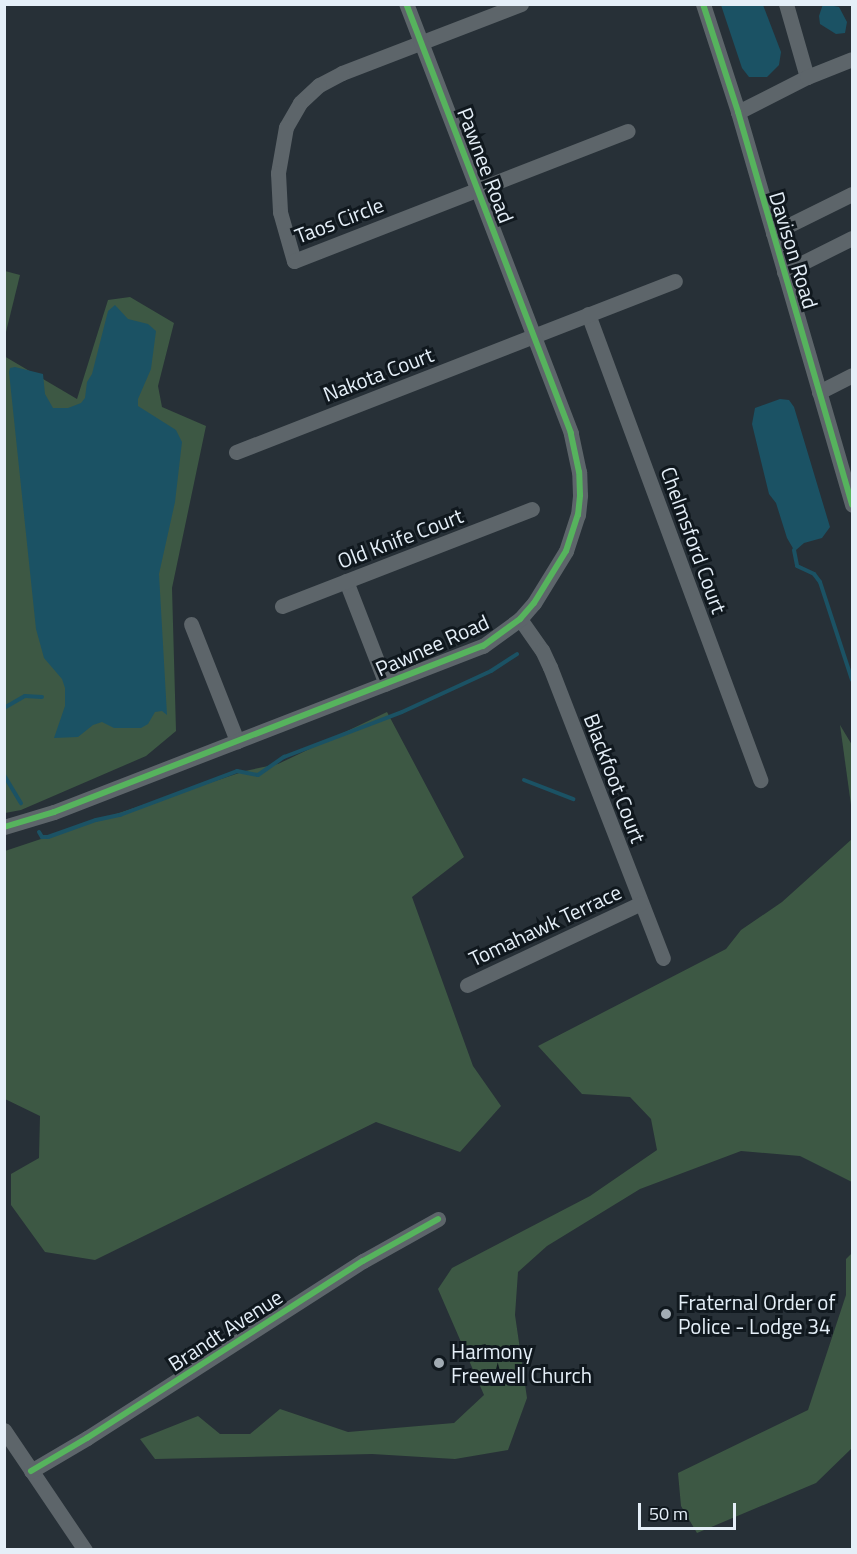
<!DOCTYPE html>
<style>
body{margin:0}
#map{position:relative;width:857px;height:1554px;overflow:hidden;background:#273037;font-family:"Titillium Web",sans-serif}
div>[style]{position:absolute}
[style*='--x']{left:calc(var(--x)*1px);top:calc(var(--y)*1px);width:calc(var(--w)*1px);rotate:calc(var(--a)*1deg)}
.green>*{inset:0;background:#3d5844}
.water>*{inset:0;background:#1b5264}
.stream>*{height:4px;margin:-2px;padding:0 2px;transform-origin:2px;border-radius:2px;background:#1b5264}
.minor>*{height:15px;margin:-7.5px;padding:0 7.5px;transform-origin:7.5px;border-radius:7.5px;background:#5d656a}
.cycleway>*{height:6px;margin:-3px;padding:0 3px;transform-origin:3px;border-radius:3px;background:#56b35d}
.dots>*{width:16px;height:16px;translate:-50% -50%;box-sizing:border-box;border:3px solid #10181e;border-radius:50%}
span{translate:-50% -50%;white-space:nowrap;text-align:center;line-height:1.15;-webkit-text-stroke:6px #10181e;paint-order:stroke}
.street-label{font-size:21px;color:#e5eff8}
.poi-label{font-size:21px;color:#e5eff8}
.left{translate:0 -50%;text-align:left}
.frame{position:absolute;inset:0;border:6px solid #e5eff8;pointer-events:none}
.scale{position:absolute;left:638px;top:1503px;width:98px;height:27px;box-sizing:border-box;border:3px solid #e5eff8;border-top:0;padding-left:8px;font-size:18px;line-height:21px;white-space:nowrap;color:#e5eff8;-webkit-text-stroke:4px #10181e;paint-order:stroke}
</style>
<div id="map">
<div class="green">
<i style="clip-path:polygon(5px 271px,20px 275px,5px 336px,4px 271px)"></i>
<i style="clip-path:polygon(130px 297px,174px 323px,158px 386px,162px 407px,206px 426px,172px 588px,176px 731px,146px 756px,21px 810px,5px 813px,4px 356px,77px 399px,108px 300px)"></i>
<i style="clip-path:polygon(387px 712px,464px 857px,412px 897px,473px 1066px,501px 1106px,460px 1152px,376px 1122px,95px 1260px,45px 1252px,11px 1205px,11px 1174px,39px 1158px,40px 1116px,5px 1099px,5px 851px,245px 771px,278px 764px)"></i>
<i style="clip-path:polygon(840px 725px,852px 745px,852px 812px)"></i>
<i style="clip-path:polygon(852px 839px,852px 1182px,800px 1156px,741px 1151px,640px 1189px,547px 1246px,518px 1272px,515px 1315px,527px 1398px,508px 1450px,455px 1459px,372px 1454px,155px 1459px,140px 1439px,198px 1416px,220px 1434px,250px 1434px,280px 1409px,348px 1432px,454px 1423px,484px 1395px,438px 1289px,452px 1268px,590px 1196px,657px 1150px,651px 1119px,630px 1097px,582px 1094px,538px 1046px,726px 949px,741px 930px,782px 902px)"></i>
<i style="clip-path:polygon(852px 1253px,852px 1448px,816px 1483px,697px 1533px,681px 1506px,678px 1473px,808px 1410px,846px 1295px,846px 1259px)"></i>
</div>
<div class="water">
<i style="clip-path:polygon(823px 4px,839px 7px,847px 22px,845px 33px,836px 34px,820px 24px,819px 16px)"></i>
<i style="clip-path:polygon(721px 5px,763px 5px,781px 52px,779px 65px,767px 77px,749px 77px,742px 68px)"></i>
<i style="clip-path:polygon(115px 305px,128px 319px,148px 324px,156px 331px,151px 369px,138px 399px,138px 406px,176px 430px,182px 442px,175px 502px,159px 574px,167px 715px,162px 711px,155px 712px,148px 724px,141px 728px,114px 728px,102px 722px,93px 725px,78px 737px,54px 738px,65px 706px,65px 688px,62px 679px,44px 658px,36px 629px,9px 372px,10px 368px,15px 367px,43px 374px,45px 394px,53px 408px,68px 408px,81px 403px,85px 398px,87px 382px,92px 374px,108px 311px)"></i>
<i style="clip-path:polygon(780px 399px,789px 400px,794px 407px,830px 527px,822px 538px,804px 543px,796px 550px,794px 550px,787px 538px,776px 503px,769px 494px,752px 424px,755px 408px)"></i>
</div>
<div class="stream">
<i style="--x:794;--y:550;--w:16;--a:79"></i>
<i style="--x:797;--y:566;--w:19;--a:25"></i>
<i style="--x:814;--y:574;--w:10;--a:53"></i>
<i style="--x:820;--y:582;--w:103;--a:71.9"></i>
<i style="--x:4;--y:708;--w:24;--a:-30"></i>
<i style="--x:25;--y:696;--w:17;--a:3"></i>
<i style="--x:4;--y:775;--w:33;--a:59"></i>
<i style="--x:524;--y:780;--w:53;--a:21.2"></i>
<i style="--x:39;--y:832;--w:6;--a:59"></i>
<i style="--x:42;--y:837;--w:6;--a:0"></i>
<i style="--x:48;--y:837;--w:51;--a:-19.5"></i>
<i style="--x:96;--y:820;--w:25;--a:-12"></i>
<i style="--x:120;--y:815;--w:125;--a:-20.6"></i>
<i style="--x:237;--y:771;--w:21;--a:11"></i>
<i style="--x:258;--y:775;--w:32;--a:-35"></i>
<i style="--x:284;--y:757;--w:126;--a:-20.9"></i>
<i style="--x:402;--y:712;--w:98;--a:-24.7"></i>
<i style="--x:491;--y:671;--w:31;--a:-33"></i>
</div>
<div class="minor">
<i style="--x:521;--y:4;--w:192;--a:158.9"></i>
<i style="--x:342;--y:73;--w:26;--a:152"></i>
<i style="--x:319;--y:85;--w:26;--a:137"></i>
<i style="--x:300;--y:103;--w:28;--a:120"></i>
<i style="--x:286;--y:127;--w:47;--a:99.9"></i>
<i style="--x:278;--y:173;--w:39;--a:87"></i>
<i style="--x:280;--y:212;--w:51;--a:74.1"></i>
<i style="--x:294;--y:261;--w:358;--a:-21.3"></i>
<i style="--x:703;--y:4;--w:114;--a:72"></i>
<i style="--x:738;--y:112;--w:409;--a:73.8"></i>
<i style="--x:786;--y:4;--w:76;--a:74"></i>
<i style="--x:738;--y:112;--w:77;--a:-26.9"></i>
<i style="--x:807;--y:77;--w:48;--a:-21.8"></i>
<i style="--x:773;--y:233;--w:88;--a:-26.3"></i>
<i style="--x:784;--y:272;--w:76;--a:-26.6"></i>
<i style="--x:588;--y:314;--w:497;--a:69.7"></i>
<i style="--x:819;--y:392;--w:37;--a:-27"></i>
<i style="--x:236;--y:452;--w:471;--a:-21.3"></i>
<i style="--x:346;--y:581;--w:110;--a:68.8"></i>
<i style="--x:282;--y:606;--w:268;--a:-21.2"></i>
<i style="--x:520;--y:619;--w:38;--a:55"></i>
<i style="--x:542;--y:650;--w:19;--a:65"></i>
<i style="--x:550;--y:667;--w:312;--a:68.8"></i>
<i style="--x:191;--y:624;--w:126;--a:68.5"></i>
<i style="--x:4;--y:827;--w:52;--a:-16.7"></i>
<i style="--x:54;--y:812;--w:460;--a:-21.2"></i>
<i style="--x:483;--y:646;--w:46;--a:-36.1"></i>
<i style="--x:520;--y:619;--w:21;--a:-49"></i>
<i style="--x:534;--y:603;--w:61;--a:-58.4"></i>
<i style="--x:566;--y:551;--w:38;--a:-72"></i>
<i style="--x:578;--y:515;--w:20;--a:-84"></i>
<i style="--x:580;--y:495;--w:23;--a:-92"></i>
<i style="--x:579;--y:472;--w:40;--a:-102"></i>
<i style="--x:571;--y:433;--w:460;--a:-111"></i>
<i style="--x:467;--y:985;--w:192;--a:-25.2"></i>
<i style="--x:4;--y:1430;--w:145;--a:56"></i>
<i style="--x:31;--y:1471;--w:65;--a:-30.5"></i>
<i style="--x:87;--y:1438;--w:328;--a:-32.7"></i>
<i style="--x:363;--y:1261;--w:86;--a:-29.2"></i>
</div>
<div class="cycleway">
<i style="--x:703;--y:4;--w:114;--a:72"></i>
<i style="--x:738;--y:112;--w:409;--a:73.8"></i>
<i style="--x:4;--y:827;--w:52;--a:-16.7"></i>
<i style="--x:54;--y:812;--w:460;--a:-21.2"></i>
<i style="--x:483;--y:646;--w:46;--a:-36.1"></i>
<i style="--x:520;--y:619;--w:21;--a:-49"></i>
<i style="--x:534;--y:603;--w:61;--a:-58.4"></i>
<i style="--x:566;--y:551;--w:38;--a:-72"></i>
<i style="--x:578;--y:515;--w:20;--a:-84"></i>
<i style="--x:580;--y:495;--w:23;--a:-92"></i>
<i style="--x:579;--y:472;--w:40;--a:-102"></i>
<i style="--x:571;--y:433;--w:460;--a:-111"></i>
<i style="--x:31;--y:1471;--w:65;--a:-30.5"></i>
<i style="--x:87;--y:1438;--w:328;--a:-32.7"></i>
<i style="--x:363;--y:1261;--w:86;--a:-29.2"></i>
</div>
<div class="dots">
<i style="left:666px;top:1314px;background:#a2acb4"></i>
<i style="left:439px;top:1363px;background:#a2acb4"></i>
</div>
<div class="street-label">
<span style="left:486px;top:165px;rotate:69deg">Pawnee Road</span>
<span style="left:339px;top:220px;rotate:-21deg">Taos Circle</span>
<span style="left:794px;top:250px;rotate:73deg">Davison Road</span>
<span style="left:378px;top:374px;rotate:-21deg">Nakota Court</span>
<span style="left:400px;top:538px;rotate:-21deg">Old Knife Court</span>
<span style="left:694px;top:540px;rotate:70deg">Chelmsford Court</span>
<span style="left:432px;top:645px;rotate:-24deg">Pawnee Road</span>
<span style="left:615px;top:778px;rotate:69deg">Blackfoot Court</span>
<span style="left:545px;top:925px;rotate:-25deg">Tomahawk Terrace</span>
<span style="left:225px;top:1330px;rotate:-33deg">Brandt Avenue</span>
</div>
<div class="poi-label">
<span class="left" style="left:678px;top:1314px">Fraternal Order of<br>Police - Lodge 34</span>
<span class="left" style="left:451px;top:1363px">Harmony<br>Freewell Church</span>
</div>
<div class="frame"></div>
<div class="scale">50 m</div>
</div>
